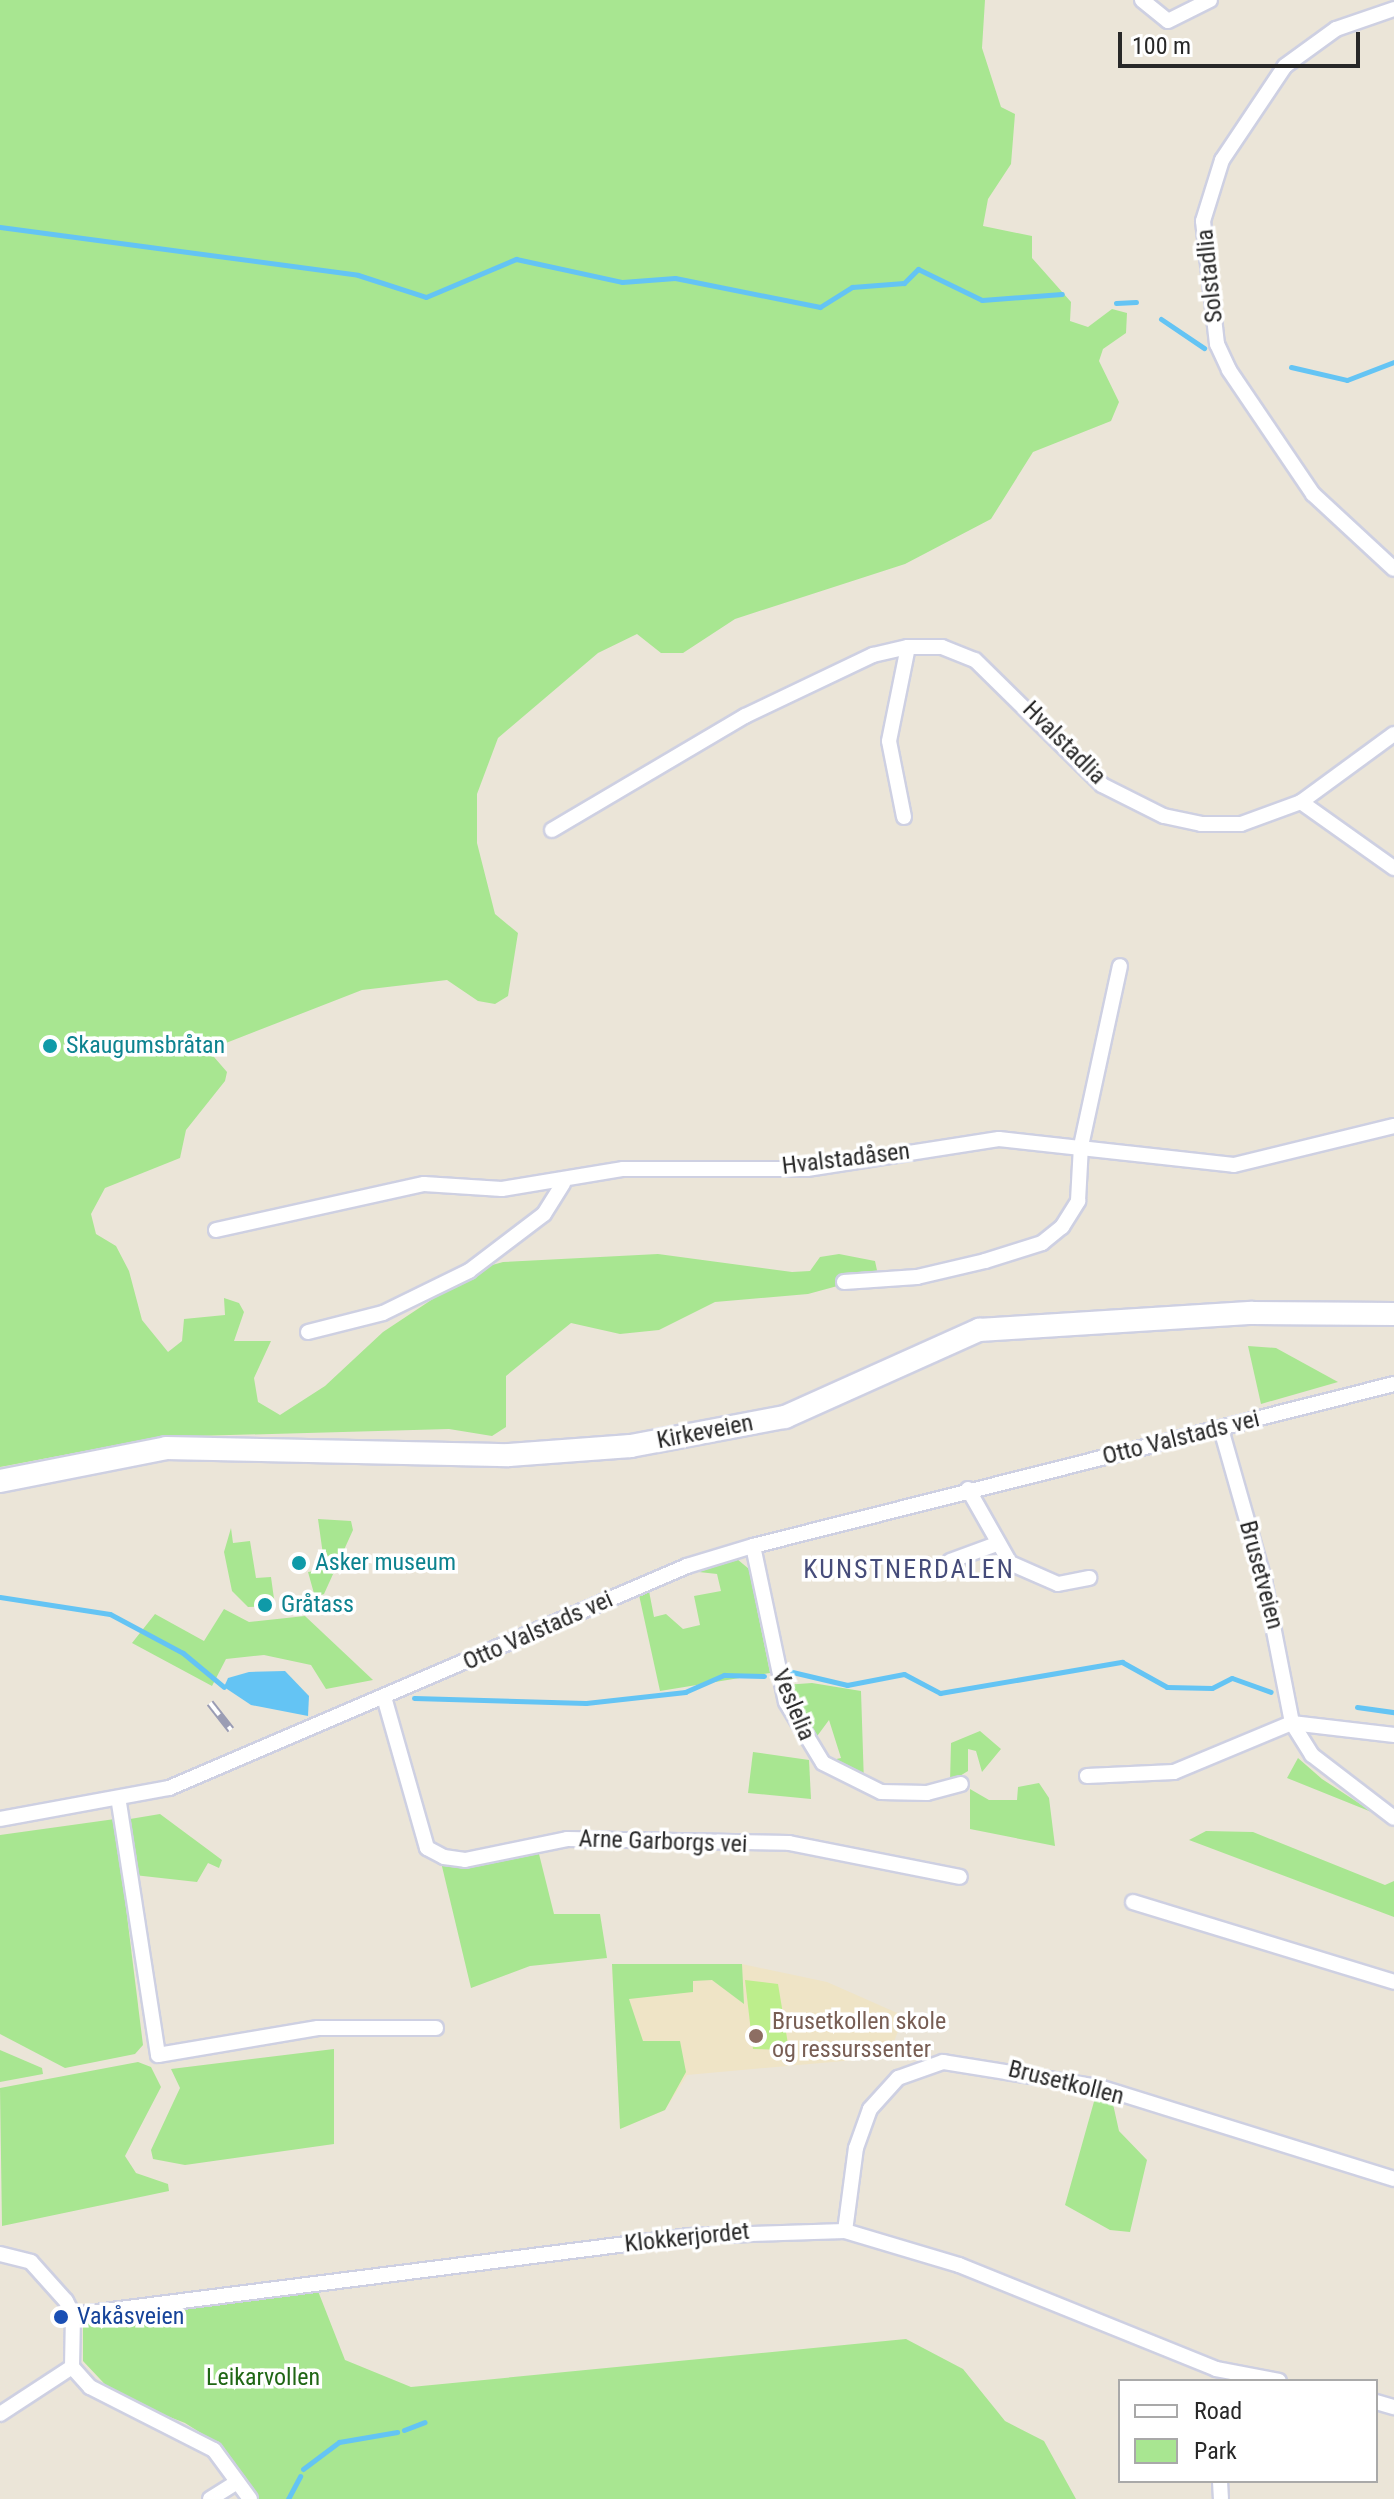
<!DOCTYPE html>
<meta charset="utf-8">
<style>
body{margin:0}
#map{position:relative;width:1394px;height:2499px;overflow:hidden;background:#ebe5d8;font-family:"Roboto Condensed",sans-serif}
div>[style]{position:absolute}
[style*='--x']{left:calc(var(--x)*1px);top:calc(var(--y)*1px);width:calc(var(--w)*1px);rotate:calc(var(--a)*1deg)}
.education>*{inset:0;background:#efe4c6}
.green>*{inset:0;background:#a8e691}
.pitch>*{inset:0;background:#bdee8c}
.water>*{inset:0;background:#64c4f4}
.stream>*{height:5px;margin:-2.5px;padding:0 2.5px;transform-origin:2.5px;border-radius:2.5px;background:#64c4f4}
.roads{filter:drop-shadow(2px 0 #ced0e2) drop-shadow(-2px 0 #ced0e2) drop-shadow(0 2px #ced0e2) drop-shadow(0 -2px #ced0e2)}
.street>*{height:14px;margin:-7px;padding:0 7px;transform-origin:7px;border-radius:7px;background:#fff}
.secondary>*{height:22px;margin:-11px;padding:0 11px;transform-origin:11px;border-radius:11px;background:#fff}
.rail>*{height:8px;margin-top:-4px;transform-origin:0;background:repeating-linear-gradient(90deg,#fff 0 15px,#9b9db4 0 30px);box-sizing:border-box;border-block:2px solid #9b9db4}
.dots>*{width:22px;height:22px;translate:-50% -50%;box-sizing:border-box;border:4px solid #fff;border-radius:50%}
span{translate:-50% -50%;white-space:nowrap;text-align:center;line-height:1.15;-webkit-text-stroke:7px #fff;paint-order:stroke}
.street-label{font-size:24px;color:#282828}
.culture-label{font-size:24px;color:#0d838f}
.left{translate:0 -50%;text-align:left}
.education-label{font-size:24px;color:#785e54}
.transit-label{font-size:24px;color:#164399}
.park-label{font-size:24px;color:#206715}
.neighbourhood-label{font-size:26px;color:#464c7a;letter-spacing:2px}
.legend{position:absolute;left:1118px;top:2379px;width:260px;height:104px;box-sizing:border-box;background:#fff;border:2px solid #a9a9a9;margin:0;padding:10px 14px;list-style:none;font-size:24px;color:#282828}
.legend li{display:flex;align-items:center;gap:16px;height:40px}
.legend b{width:40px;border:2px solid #a9a9a9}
.scale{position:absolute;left:1118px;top:32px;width:242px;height:36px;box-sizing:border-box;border:4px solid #282828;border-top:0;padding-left:10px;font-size:24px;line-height:28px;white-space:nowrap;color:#282828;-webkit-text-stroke:6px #fff;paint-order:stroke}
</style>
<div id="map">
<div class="education">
<i style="clip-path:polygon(612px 1964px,742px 1964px,827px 1982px,904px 2016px,888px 2057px,687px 2075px,665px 2110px,620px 2129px)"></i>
</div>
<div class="green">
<i style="clip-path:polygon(0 0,985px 0,982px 48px,1001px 107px,1015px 114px,1011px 164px,988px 199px,983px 226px,1032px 236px,1032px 258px,1071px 302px,1070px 321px,1088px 327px,1112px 309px,1127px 313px,1126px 333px,1103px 349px,1099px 361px,1119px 402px,1111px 421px,1033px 452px,991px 519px,905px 564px,735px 619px,683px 653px,661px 653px,637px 634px,598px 653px,498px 738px,477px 794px,477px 843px,495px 914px,518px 933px,508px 996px,495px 1004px,478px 1001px,447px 980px,362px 990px,208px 1050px,227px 1072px,225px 1081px,186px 1130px,180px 1158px,105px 1188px,91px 1214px,96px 1234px,116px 1246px,129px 1271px,142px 1320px,168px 1352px,182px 1341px,184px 1319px,225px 1315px,224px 1298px,239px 1303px,244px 1312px,234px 1341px,271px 1341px,254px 1378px,258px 1402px,280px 1415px,325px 1386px,383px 1332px,478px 1269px,503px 1262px,658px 1254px,792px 1272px,810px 1271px,820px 1257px,839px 1254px,875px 1261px,878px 1275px,808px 1294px,715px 1302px,659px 1330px,620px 1334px,571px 1323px,506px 1376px,506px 1427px,492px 1436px,449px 1429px,159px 1437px,0 1467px)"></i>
<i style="clip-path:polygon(1248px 1346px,1276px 1348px,1338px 1382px,1261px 1404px)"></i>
<i style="clip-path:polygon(318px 1519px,351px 1521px,353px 1530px,324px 1594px,315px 1597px,308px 1572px,325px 1569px)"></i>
<i style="clip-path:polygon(231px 1528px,233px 1543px,250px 1541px,256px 1578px,271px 1577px,275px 1606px,248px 1607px,232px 1591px,224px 1552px)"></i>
<i style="clip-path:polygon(737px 1559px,749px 1569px,770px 1673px,660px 1691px,639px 1595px,649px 1591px,654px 1617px,666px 1614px,683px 1629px,700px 1625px,694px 1596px,721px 1591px,717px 1574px,699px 1572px)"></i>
<i style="clip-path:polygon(224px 1609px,249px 1622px,305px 1616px,373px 1680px,326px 1689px,311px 1665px,264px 1655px,226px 1659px,212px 1686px,132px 1643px,155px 1614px,204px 1641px)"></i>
<i style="clip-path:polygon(812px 1683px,861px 1691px,864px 1783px,832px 1760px,841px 1758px,829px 1720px,815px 1739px,784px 1685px)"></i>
<i style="clip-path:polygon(980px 1731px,1001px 1749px,982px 1772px,976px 1751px,968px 1749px,968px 1771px,950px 1782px,951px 1743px)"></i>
<i style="clip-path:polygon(753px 1752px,809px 1760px,811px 1799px,748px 1793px)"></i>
<i style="clip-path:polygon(1298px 1758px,1322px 1779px,1374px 1813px,1287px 1778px)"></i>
<i style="clip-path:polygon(1039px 1783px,1049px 1798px,1055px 1846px,970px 1829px,970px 1789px,989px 1800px,1017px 1800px,1018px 1787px)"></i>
<i style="clip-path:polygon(160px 1814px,222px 1860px,219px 1868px,208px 1863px,197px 1882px,134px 1875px,130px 1819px)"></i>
<i style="clip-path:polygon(115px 1819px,143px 2045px,135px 2054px,65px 2068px,0 2034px,0 1835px)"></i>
<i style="clip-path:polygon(1206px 1831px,1253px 1832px,1385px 1885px,1394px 1881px,1394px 1917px,1189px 1840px)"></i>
<i style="clip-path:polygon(537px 1846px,554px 1914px,600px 1914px,607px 1958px,530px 1966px,471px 1988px,440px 1858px)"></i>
<i style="clip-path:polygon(612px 1964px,742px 1964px,744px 2004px,712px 1980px,693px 1981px,693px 1992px,629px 1999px,643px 2041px,680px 2041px,686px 2072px,665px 2110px,620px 2129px)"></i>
<i style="clip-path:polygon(334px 2049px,334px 2144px,185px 2165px,153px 2159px,151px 2150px,180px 2088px,171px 2069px)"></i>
<i style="clip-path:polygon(0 2050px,42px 2068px,43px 2074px,0 2082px)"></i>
<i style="clip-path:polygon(138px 2062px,151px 2067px,161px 2087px,125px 2156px,136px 2173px,168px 2184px,169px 2191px,2px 2226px,0 2088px)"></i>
<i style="clip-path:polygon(1095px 2098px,1113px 2104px,1119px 2131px,1147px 2160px,1130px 2232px,1110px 2230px,1065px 2205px)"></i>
<i style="clip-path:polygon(318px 2291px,345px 2360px,411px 2387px,906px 2339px,963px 2369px,1005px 2421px,1044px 2441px,1076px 2499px,259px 2499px,223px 2447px,185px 2423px,116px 2396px,83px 2361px,83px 2326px,92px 2319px)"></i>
</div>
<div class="pitch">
<i style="clip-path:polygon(745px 1980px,778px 1984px,789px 2050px,753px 2049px)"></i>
</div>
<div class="water">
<i style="clip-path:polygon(285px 1671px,309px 1696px,308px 1716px,251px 1705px,224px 1687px,228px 1678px,249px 1672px)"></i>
</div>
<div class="stream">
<i style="--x:0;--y:227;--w:361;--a:7.6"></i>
<i style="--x:358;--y:275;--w:71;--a:17.9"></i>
<i style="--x:426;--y:297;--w:98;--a:-22.9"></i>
<i style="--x:516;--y:259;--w:108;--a:12.2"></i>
<i style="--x:622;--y:282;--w:53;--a:-4.3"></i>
<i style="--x:675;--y:278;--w:148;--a:11.3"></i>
<i style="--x:820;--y:307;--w:38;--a:-32"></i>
<i style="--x:852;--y:287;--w:52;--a:-4.4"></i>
<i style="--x:904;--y:283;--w:20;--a:-45"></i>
<i style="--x:918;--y:269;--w:71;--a:25.8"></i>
<i style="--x:982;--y:300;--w:80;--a:-4.3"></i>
<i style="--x:1116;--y:303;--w:20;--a:-3"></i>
<i style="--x:1161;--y:319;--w:52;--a:34"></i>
<i style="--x:1291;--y:367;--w:57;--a:13.1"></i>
<i style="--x:1347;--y:380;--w:50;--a:-21"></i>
<i style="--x:0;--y:1597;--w:111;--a:8.8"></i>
<i style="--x:110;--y:1614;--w:83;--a:28.1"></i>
<i style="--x:183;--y:1653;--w:53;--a:39.7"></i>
<i style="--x:788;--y:1671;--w:61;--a:13.3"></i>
<i style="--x:847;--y:1685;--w:58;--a:-10.9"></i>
<i style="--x:904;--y:1674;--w:41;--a:27.8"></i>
<i style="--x:940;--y:1693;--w:185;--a:-9.7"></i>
<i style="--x:1122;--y:1662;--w:51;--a:29.1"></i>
<i style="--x:1167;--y:1687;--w:45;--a:1.3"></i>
<i style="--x:1212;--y:1688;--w:22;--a:-27"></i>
<i style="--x:1232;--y:1678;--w:41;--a:19.7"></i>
<i style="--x:414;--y:1698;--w:172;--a:1.7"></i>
<i style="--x:586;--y:1703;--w:100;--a:-6.3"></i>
<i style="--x:685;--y:1692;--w:43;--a:-23.6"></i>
<i style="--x:724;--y:1675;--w:40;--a:1.4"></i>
<i style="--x:1357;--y:1707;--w:37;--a:8"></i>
<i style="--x:404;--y:2430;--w:22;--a:-21"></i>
<i style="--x:303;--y:2469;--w:45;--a:-36.9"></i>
<i style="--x:339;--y:2442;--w:59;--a:-9.8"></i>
<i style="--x:288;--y:2499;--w:26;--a:-62"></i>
</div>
<div class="roads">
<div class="street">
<i style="--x:1142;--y:0;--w:33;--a:39"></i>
<i style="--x:1168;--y:21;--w:47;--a:-26.6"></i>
<i style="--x:1394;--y:9;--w:61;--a:161"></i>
<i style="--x:1336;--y:29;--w:63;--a:144"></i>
<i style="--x:1285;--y:66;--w:113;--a:123.8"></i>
<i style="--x:1222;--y:160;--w:64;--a:107.3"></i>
<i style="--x:1203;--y:221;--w:124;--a:83.5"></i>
<i style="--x:1217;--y:344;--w:29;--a:65"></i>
<i style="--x:1229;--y:370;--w:150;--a:55.9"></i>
<i style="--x:1313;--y:494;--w:110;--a:42.8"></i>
<i style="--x:1301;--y:802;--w:114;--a:35.4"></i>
<i style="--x:904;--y:817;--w:77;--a:-101.2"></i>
<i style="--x:889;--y:741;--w:96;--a:-78.6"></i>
<i style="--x:552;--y:830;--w:224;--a:-30.6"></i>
<i style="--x:745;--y:716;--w:142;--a:-25.5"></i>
<i style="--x:873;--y:655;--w:36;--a:-13"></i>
<i style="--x:908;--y:647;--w:34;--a:0"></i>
<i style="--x:942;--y:647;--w:35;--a:22"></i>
<i style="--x:975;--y:660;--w:178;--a:44.5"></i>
<i style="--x:1102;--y:785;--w:69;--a:26.6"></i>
<i style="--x:1164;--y:816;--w:38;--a:12"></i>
<i style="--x:1201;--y:824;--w:40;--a:0"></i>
<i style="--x:1241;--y:824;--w:64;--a:-20.1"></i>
<i style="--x:1301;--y:802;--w:115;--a:-36.2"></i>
<i style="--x:216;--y:1230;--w:213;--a:-12.5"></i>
<i style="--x:424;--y:1184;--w:78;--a:3.7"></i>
<i style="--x:502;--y:1189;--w:123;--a:-9.4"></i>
<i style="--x:623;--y:1169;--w:184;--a:0"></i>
<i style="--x:807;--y:1169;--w:194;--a:-8.9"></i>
<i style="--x:999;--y:1139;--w:236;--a:6.3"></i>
<i style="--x:1234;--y:1165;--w:165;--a:-13.7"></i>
<i style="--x:844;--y:1282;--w:73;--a:-3.9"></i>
<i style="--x:917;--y:1277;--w:70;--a:-13.2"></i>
<i style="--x:985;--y:1261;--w:60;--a:-17.5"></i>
<i style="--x:1042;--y:1243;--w:26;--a:-39"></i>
<i style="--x:1062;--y:1227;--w:31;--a:-58"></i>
<i style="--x:1078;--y:1201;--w:55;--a:-86.9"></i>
<i style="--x:1081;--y:1146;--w:184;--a:-77.8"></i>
<i style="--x:308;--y:1332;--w:77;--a:-14.2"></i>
<i style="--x:383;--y:1313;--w:96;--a:-26"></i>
<i style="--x:469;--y:1271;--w:94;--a:-37.2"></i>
<i style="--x:544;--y:1214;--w:36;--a:-58"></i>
<i style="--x:1221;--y:1429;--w:157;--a:74.1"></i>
<i style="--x:1264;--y:1580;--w:146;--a:78.9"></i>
<i style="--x:1292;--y:1723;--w:38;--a:58"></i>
<i style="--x:1312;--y:1755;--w:103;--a:37.5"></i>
<i style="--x:968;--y:1489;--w:85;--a:60.4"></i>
<i style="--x:1010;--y:1563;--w:52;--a:23.6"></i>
<i style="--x:1058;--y:1584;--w:32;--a:-11"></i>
<i style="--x:753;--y:1546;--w:159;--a:78.1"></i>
<i style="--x:786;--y:1702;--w:71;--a:58.8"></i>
<i style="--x:823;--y:1763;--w:65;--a:26.6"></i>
<i style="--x:881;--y:1792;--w:46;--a:1.2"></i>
<i style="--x:927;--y:1793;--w:35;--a:-15"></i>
<i style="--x:950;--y:1561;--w:47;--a:-20"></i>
<i style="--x:384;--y:1697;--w:157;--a:74.1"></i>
<i style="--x:427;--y:1848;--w:19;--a:28"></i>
<i style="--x:444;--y:1857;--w:21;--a:8"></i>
<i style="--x:465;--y:1860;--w:104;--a:-11.6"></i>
<i style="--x:567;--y:1839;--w:222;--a:1"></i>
<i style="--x:789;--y:1843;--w:174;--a:11.2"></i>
<i style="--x:1087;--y:1776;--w:87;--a:-2.6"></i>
<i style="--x:1174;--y:1772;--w:128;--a:-22.6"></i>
<i style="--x:1292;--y:1723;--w:103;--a:6.7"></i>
<i style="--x:119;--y:1803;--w:255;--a:81.2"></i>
<i style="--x:158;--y:2055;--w:162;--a:-9.6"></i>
<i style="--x:318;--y:2028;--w:118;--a:0"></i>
<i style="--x:0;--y:1819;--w:172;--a:-10.4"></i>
<i style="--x:169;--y:1788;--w:564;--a:-23.2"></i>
<i style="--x:687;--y:1566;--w:69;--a:-16.9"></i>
<i style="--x:753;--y:1546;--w:661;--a:-14.18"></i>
<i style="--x:1133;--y:1902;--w:273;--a:17"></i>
<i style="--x:845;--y:2231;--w:84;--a:-82.5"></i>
<i style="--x:856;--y:2148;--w:41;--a:-70.3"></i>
<i style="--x:870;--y:2109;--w:42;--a:-47.9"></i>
<i style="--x:898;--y:2078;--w:48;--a:-19.6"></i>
<i style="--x:943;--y:2062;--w:158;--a:9.1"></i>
<i style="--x:1099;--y:2087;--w:309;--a:17.3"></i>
<i style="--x:0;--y:2254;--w:32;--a:14"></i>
<i style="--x:31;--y:2262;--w:52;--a:48.1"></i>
<i style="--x:66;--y:2301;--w:16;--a:63"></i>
<i style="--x:73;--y:2315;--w:52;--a:91.1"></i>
<i style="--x:72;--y:2367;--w:27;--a:48"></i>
<i style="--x:90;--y:2387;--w:139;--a:26.9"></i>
<i style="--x:214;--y:2450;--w:61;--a:53.7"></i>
<i style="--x:73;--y:2315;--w:621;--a:-7.31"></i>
<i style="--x:689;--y:2236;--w:156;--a:-1.8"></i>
<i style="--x:845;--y:2231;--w:119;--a:16.6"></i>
<i style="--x:959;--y:2265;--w:277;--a:22"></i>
<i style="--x:1216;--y:2369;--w:64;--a:10.8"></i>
<i style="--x:1376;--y:2402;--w:19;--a:16"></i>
<i style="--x:0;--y:2414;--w:86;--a:-33.1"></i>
<i style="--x:1220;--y:2481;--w:18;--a:87"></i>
<i style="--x:210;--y:2499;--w:32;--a:-32"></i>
</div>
<div class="secondary">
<i style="--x:0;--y:1481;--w:169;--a:-11.2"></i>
<i style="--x:166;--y:1448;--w:343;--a:1.2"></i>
<i style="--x:509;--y:1455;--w:122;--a:-4.2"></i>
<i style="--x:631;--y:1446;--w:157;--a:-10.7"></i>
<i style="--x:785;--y:1417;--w:213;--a:-24.2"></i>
<i style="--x:979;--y:1330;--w:274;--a:-3.6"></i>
<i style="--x:1252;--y:1313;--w:142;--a:0.4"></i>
</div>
</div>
<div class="rail">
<i style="--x:210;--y:1703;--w:34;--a:52"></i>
</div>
<div class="dots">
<i style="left:50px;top:1046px;background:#0f9aa8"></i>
<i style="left:299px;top:1563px;background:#0f9aa8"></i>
<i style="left:265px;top:1605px;background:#0f9aa8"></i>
<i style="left:756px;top:2036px;background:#8d6e63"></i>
<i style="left:61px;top:2317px;background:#1a4fb4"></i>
</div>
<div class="street-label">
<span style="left:1210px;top:276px;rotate:-96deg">Solstadlia</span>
<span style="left:1064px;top:743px;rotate:45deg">Hvalstadlia</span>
<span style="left:846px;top:1159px;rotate:-7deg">Hvalstadåsen</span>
<span style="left:705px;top:1432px;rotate:-11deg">Kirkeveien</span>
<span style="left:1181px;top:1438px;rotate:-14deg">Otto Valstads vei</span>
<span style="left:1261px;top:1575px;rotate:75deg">Brusetveien</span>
<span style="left:538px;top:1631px;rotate:-24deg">Otto Valstads vei</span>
<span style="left:793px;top:1705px;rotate:67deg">Veslelia</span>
<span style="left:663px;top:1842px;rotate:2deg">Arne Garborgs vei</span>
<span style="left:1066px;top:2083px;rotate:14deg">Brusetkollen</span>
<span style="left:687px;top:2238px;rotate:-6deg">Klokkerjordet</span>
</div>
<div class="culture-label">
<span class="left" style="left:66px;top:1046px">Skaugumsbråtan</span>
<span class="left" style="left:315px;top:1563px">Asker museum</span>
<span class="left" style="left:281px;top:1605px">Gråtass</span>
</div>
<div class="education-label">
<span class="left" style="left:772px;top:2036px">Brusetkollen skole<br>og ressurssenter</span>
</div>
<div class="transit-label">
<span class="left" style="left:77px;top:2317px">Vakåsveien</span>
</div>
<div class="park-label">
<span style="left:263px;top:2378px">Leikarvollen</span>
</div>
<div class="neighbourhood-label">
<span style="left:909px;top:1570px">KUNSTNERDALEN</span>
</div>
<ul class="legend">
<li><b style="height:10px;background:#fff"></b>Road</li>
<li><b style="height:22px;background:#a8e691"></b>Park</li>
</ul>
<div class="scale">100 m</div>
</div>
